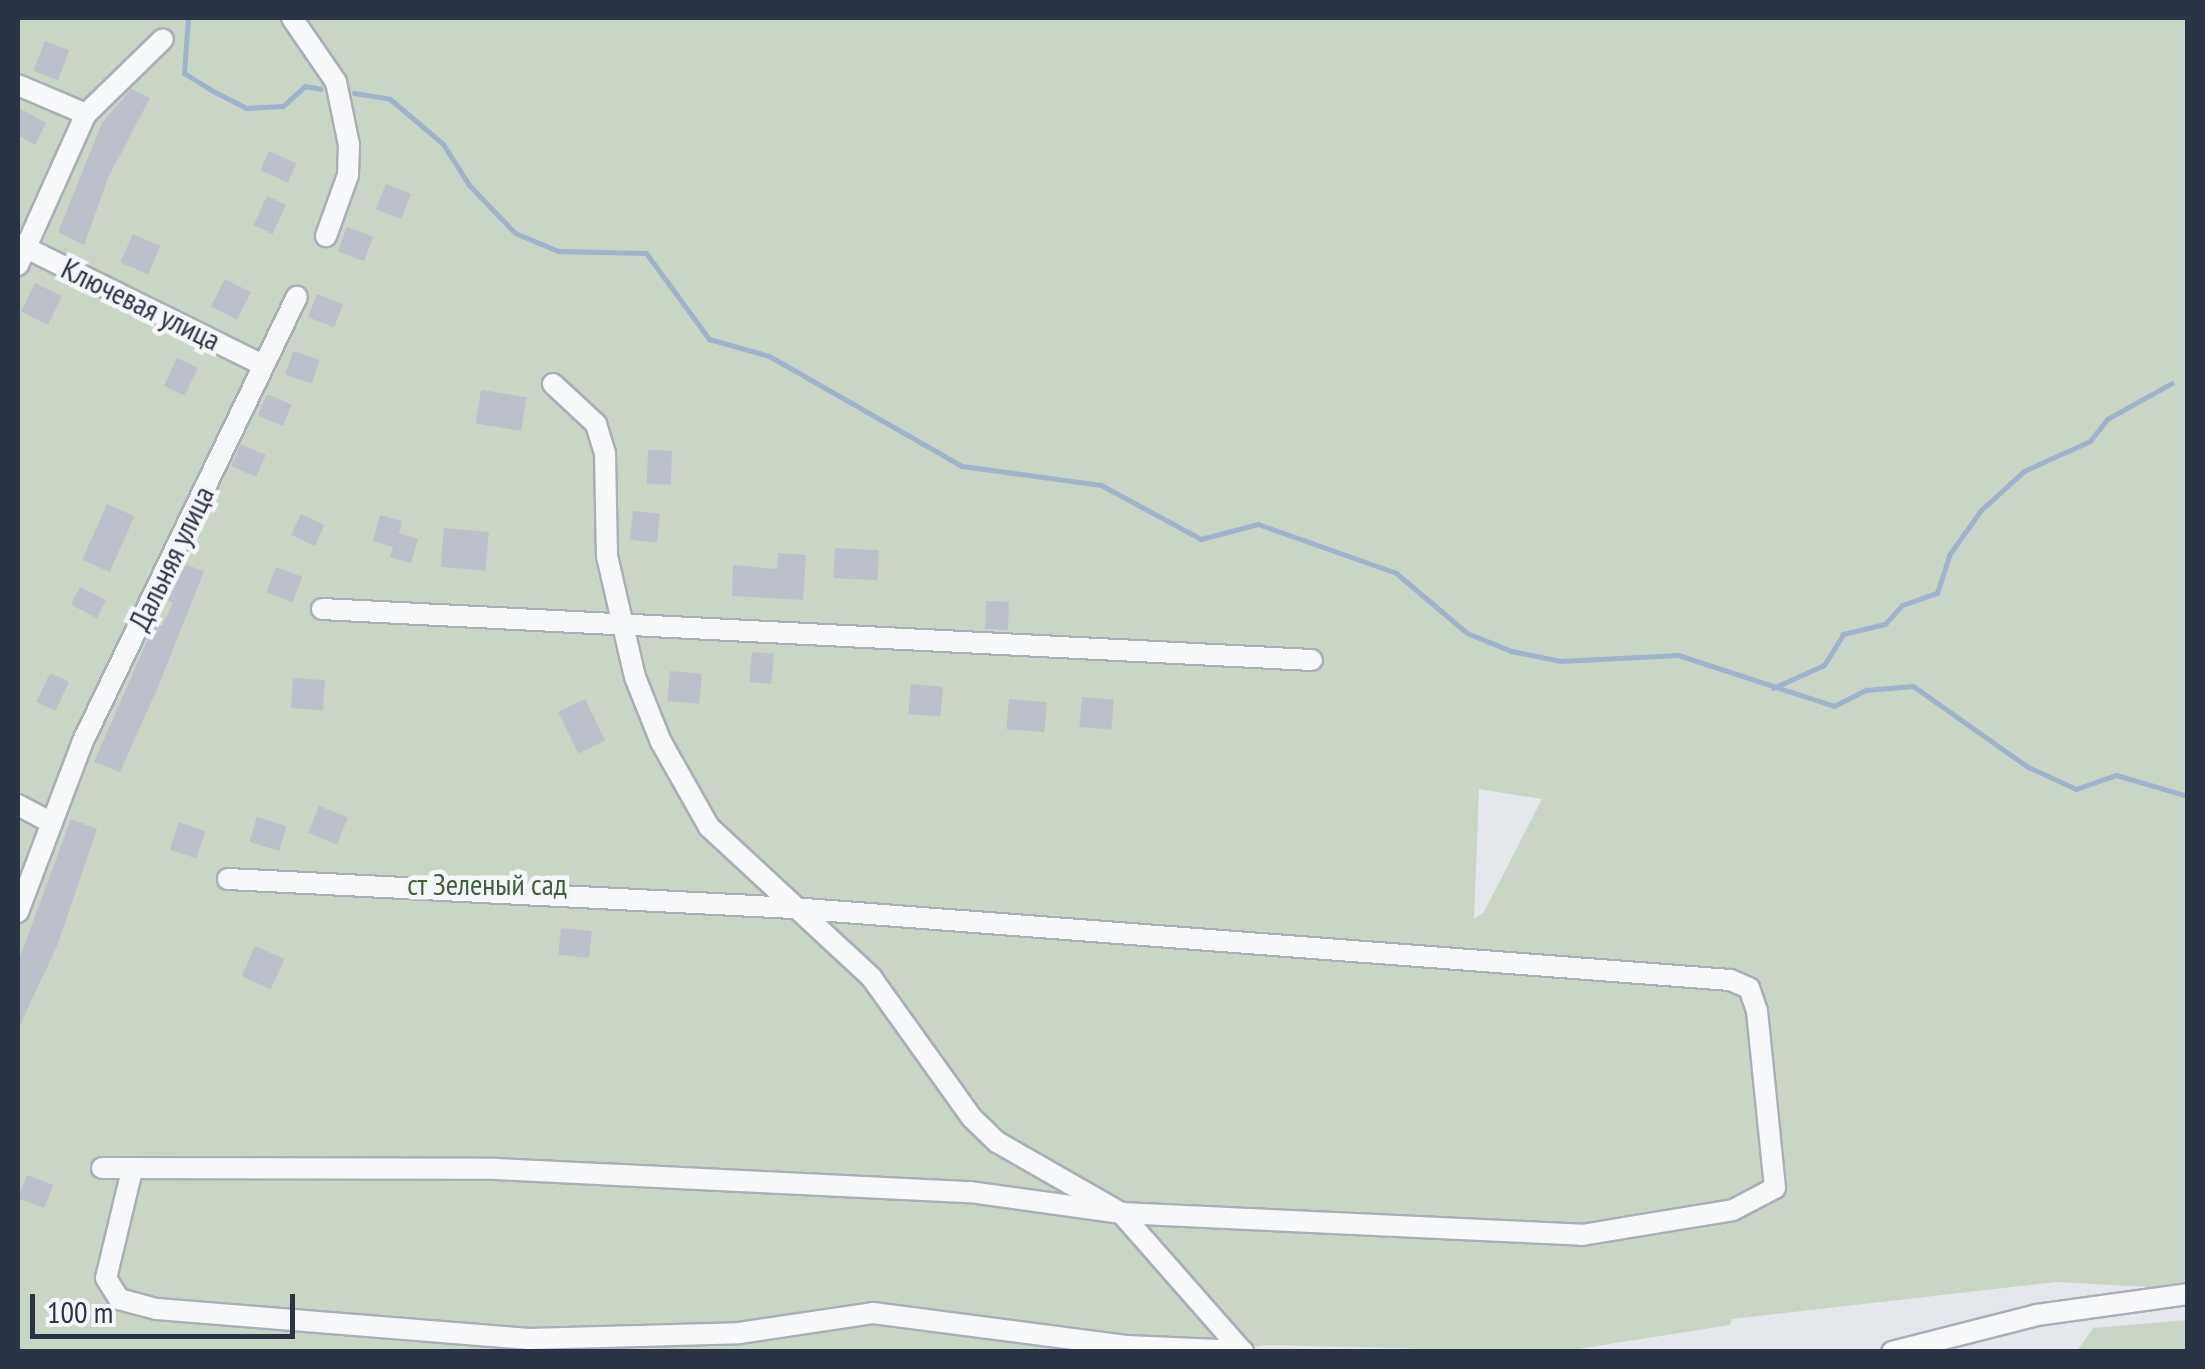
<!DOCTYPE html>
<meta charset="utf-8">
<style>
body{margin:0}
#map{position:relative;width:2205px;height:1369px;overflow:hidden;background:#e4e7ec;font-family:"PT Sans Narrow",sans-serif}
div>[style]{position:absolute}
[style*='--x']{left:calc(var(--x)*1px);top:calc(var(--y)*1px);width:calc(var(--w)*1px);rotate:calc(var(--a)*1deg)}
.green>*{inset:0;background:#c9d6c5}
.stream>*{height:5px;margin:-2.5px;padding:0 2.5px;transform-origin:2.5px;border-radius:2.5px;background:#9fb4cc}
.building>*{inset:0;background:#bbc0ca;transform-origin:0 0}
.roads{filter:drop-shadow(2px 0 #a9aeb7) drop-shadow(-2px 0 #a9aeb7) drop-shadow(0 2px #a9aeb7) drop-shadow(0 -2px #a9aeb7)}
.street>*{height:20px;margin:-10px;padding:0 10px;transform-origin:10px;border-radius:10px;background:#f7f8fa}
span{translate:-50% -50%;white-space:nowrap;text-align:center;line-height:1.15;-webkit-text-stroke:9px #f4f6f9;paint-order:stroke}
.street-label{font-size:30px;color:#2b3445}
.park-label{font-size:30px;color:#3f6138}
.frame{position:absolute;inset:0;border:20px solid #2b3445;pointer-events:none}
.scale{position:absolute;left:30px;top:1294px;width:265px;height:45px;box-sizing:border-box;border:5px solid #2b3445;border-top:0;padding-left:12px;font-size:30px;line-height:35px;white-space:nowrap;color:#2b3445;-webkit-text-stroke:8px #f4f6f9;paint-order:stroke}
</style>
<div id="map">
<div class="green">
<i style="clip-path:polygon(evenodd,18px 18px,2187px 18px,2187px 1289px,2056px 1282px,1732px 1319px,1730px 1325px,1559px 1352px,1265px 1345px,1215px 1352px,18px 1351px,18px 18px,1479px 789px,1542px 799px,1484px 912px,1474px 919px,1479px 789px)"></i>
<i style="clip-path:polygon(2187px 1320px,2187px 1351px,2077px 1351px,2093px 1328px)"></i>
</div>
<div class="stream">
<i style="--x:188;--y:18;--w:55;--a:94.2"></i>
<i style="--x:184;--y:73;--w:32;--a:32"></i>
<i style="--x:211;--y:90;--w:39;--a:27"></i>
<i style="--x:246;--y:108;--w:37;--a:-3"></i>
<i style="--x:283;--y:106;--w:30;--a:-42"></i>
<i style="--x:305;--y:86;--w:16;--a:11"></i>
<i style="--x:354;--y:93;--w:36;--a:9"></i>
<i style="--x:390;--y:99;--w:70;--a:40.3"></i>
<i style="--x:443;--y:144;--w:49;--a:57.6"></i>
<i style="--x:469;--y:185;--w:66;--a:46.2"></i>
<i style="--x:515;--y:233;--w:47;--a:22.7"></i>
<i style="--x:558;--y:251;--w:88;--a:1.3"></i>
<i style="--x:646;--y:253;--w:107;--a:53.8"></i>
<i style="--x:709;--y:339;--w:62;--a:15.8"></i>
<i style="--x:769;--y:356;--w:222;--a:29.7"></i>
<i style="--x:962;--y:466;--w:140;--a:7.8"></i>
<i style="--x:1101;--y:485;--w:114;--a:28.4"></i>
<i style="--x:1201;--y:539;--w:59;--a:-14.7"></i>
<i style="--x:1258;--y:524;--w:146;--a:19.5"></i>
<i style="--x:1396;--y:573;--w:93;--a:40.2"></i>
<i style="--x:1467;--y:633;--w:48;--a:22.2"></i>
<i style="--x:1511;--y:651;--w:51;--a:11.3"></i>
<i style="--x:1561;--y:661;--w:117;--a:-2.9"></i>
<i style="--x:1678;--y:655;--w:164;--a:18.1"></i>
<i style="--x:1834;--y:706;--w:36;--a:-27"></i>
<i style="--x:1866;--y:690;--w:47;--a:-4.9"></i>
<i style="--x:1913;--y:686;--w:141;--a:35.2"></i>
<i style="--x:2028;--y:767;--w:53;--a:24.6"></i>
<i style="--x:2076;--y:789;--w:42;--a:-19.3"></i>
<i style="--x:2116;--y:775;--w:75;--a:16.3"></i>
<i style="--x:1773;--y:688;--w:56;--a:-24.3"></i>
<i style="--x:1824;--y:665;--w:36;--a:-58"></i>
<i style="--x:1843;--y:634;--w:43;--a:-13.4"></i>
<i style="--x:1885;--y:624;--w:25;--a:-48"></i>
<i style="--x:1902;--y:605;--w:37;--a:-19"></i>
<i style="--x:1937;--y:593;--w:40;--a:-72"></i>
<i style="--x:1949;--y:555;--w:55;--a:-54.6"></i>
<i style="--x:1981;--y:510;--w:58;--a:-42.2"></i>
<i style="--x:2024;--y:471;--w:72;--a:-24.4"></i>
<i style="--x:2090;--y:441;--w:28;--a:-52"></i>
<i style="--x:2107;--y:419;--w:74;--a:-29"></i>
</div>
<div class="building">
<i style="left:45px;top:41px;width:26px;height:32px;rotate:21deg"></i>
<i style="clip-path:polygon(131px 89px,150px 98px,108px 178px,84px 245px,58px 232px,102px 123px)"></i>
<i style="clip-path:polygon(18px 108px,46px 123px,35px 145px,18px 135px)"></i>
<i style="left:269px;top:151px;width:30px;height:21px;rotate:24deg"></i>
<i style="left:386px;top:184px;width:27px;height:27px;rotate:22deg"></i>
<i style="left:267px;top:196px;width:21px;height:32px;rotate:25deg"></i>
<i style="left:347px;top:227px;width:28px;height:26px;rotate:21deg"></i>
<i style="left:133px;top:234px;width:30px;height:31px;rotate:24deg"></i>
<i style="left:225px;top:279px;width:29px;height:31px;rotate:27deg"></i>
<i style="left:35px;top:283px;width:30px;height:32px;rotate:26deg"></i>
<i style="left:317px;top:294px;width:28px;height:25px;rotate:21deg"></i>
<i style="left:293px;top:351px;width:28px;height:25px;rotate:18deg"></i>
<i style="left:177px;top:358px;width:23px;height:31px;rotate:25deg"></i>
<i style="left:481px;top:390px;width:46px;height:34px;rotate:9deg"></i>
<i style="left:267px;top:394px;width:27px;height:23px;rotate:24deg"></i>
<i style="left:241px;top:444px;width:27px;height:24px;rotate:24deg"></i>
<i style="left:648px;top:450px;width:24px;height:34px;rotate:2deg"></i>
<i style="left:107px;top:504px;width:30px;height:61px;rotate:24deg"></i>
<i style="left:633px;top:511px;width:27px;height:29px;rotate:6deg"></i>
<i style="left:301px;top:514px;width:26px;height:23px;rotate:25deg"></i>
<i style="clip-path:polygon(380px 515px,402px 521px,399px 533px,418px 539px,411px 563px,390px 557px,393px 547px,373px 541px)"></i>
<i style="left:444px;top:528px;width:45px;height:39px;rotate:5deg"></i>
<i style="left:835px;top:548px;width:44px;height:30px;rotate:3deg"></i>
<i style="clip-path:polygon(778px 553px,806px 555px,803px 600px,732px 596px,733px 565px,777px 569px)"></i>
<i style="clip-path:polygon(184px 564px,204px 571px,158px 687px,120px 772px,94px 762px,155px 623px,162px 626px,173px 603px,166px 600px)"></i>
<i style="left:276px;top:567px;width:28px;height:27px;rotate:21deg"></i>
<i style="left:80px;top:587px;width:29px;height:20px;rotate:27deg"></i>
<i style="left:986px;top:601px;width:23px;height:28px;rotate:2deg"></i>
<i style="left:752px;top:652px;width:22px;height:30px;rotate:5deg"></i>
<i style="left:670px;top:671px;width:32px;height:30px;rotate:5deg"></i>
<i style="left:50px;top:673px;width:21px;height:32px;rotate:25deg"></i>
<i style="left:293px;top:678px;width:32px;height:30px;rotate:4deg"></i>
<i style="left:911px;top:684px;width:32px;height:30px;rotate:5deg"></i>
<i style="left:1082px;top:697px;width:32px;height:30px;rotate:5deg"></i>
<i style="left:585px;top:699px;width:46px;height:30px;rotate:64deg"></i>
<i style="left:1009px;top:699px;width:38px;height:30px;rotate:5deg"></i>
<i style="left:319px;top:806px;width:31px;height:29px;rotate:22deg"></i>
<i style="left:257px;top:817px;width:31px;height:26px;rotate:17deg"></i>
<i style="clip-path:polygon(71px 819px,97px 829px,57px 946px,18px 1029px,18px 962px)"></i>
<i style="left:179px;top:822px;width:28px;height:29px;rotate:19deg"></i>
<i style="left:561px;top:928px;width:31px;height:27px;rotate:6deg"></i>
<i style="left:255px;top:946px;width:32px;height:33px;rotate:24deg"></i>
<i style="left:27px;top:1175px;width:28px;height:25px;rotate:21deg"></i>
</div>
<div class="roads">
<div class="street">
<i style="--x:292;--y:18;--w:78;--a:55.5"></i>
<i style="--x:336;--y:82;--w:64;--a:78.3"></i>
<i style="--x:349;--y:145;--w:30;--a:92"></i>
<i style="--x:348;--y:175;--w:65;--a:109.8"></i>
<i style="--x:18;--y:85;--w:74;--a:23.1"></i>
<i style="--x:18;--y:244;--w:273;--a:26.3"></i>
<i style="--x:18;--y:265;--w:166;--a:-65.8"></i>
<i style="--x:86;--y:114;--w:107;--a:-44.2"></i>
<i style="--x:553;--y:384;--w:59;--a:42.9"></i>
<i style="--x:596;--y:424;--w:30;--a:73"></i>
<i style="--x:605;--y:453;--w:103;--a:88.9"></i>
<i style="--x:607;--y:556;--w:124;--a:77"></i>
<i style="--x:635;--y:677;--w:70;--a:68.2"></i>
<i style="--x:661;--y:742;--w:98;--a:60.5"></i>
<i style="--x:709;--y:827;--w:221;--a:42.8"></i>
<i style="--x:871;--y:977;--w:173;--a:54.4"></i>
<i style="--x:972;--y:1118;--w:35;--a:44"></i>
<i style="--x:997;--y:1142;--w:143;--a:29.8"></i>
<i style="--x:1121;--y:1213;--w:185;--a:48.7"></i>
<i style="--x:322;--y:609;--w:991;--a:2.95"></i>
<i style="--x:18;--y:805;--w:38;--a:28"></i>
<i style="--x:18;--y:912;--w:183;--a:-69.2"></i>
<i style="--x:83;--y:741;--w:493;--a:-64.3"></i>
<i style="--x:102;--y:1168;--w:394;--a:0.1"></i>
<i style="--x:496;--y:1169;--w:475;--a:2.8"></i>
<i style="--x:970;--y:1192;--w:152;--a:7.9"></i>
<i style="--x:1121;--y:1213;--w:462;--a:2.7"></i>
<i style="--x:1582;--y:1235;--w:153;--a:-9.4"></i>
<i style="--x:1733;--y:1210;--w:47;--a:-27.6"></i>
<i style="--x:1775;--y:1188;--w:178;--a:-95.8"></i>
<i style="--x:1757;--y:1011;--w:24;--a:-109"></i>
<i style="--x:1749;--y:988;--w:21;--a:-157"></i>
<i style="--x:1730;--y:980;--w:940;--a:-175.61"></i>
<i style="--x:793;--y:908;--w:566;--a:-177.06"></i>
<i style="--x:132;--y:1170;--w:111;--a:103.5"></i>
<i style="--x:106;--y:1278;--w:25;--a:58"></i>
<i style="--x:119;--y:1299;--w:39;--a:15"></i>
<i style="--x:157;--y:1309;--w:373;--a:4.6"></i>
<i style="--x:529;--y:1339;--w:210;--a:-1.6"></i>
<i style="--x:739;--y:1333;--w:135;--a:-8.5"></i>
<i style="--x:873;--y:1313;--w:255;--a:7.4"></i>
<i style="--x:1126;--y:1346;--w:117;--a:2.4"></i>
<i style="--x:1892;--y:1352;--w:150;--a:-14.3"></i>
<i style="--x:2037;--y:1315;--w:152;--a:-7.9"></i>
</div>
</div>
<div class="street-label">
<span style="left:141px;top:304px;rotate:26deg">Ключевая улица</span>
<span style="left:171px;top:558px;rotate:-64deg">Дальняя улица</span>
</div>
<div class="park-label">
<span style="left:487px;top:884px">ст Зеленый сад</span>
</div>
<div class="frame"></div>
<div class="scale">100 m</div>
</div>
